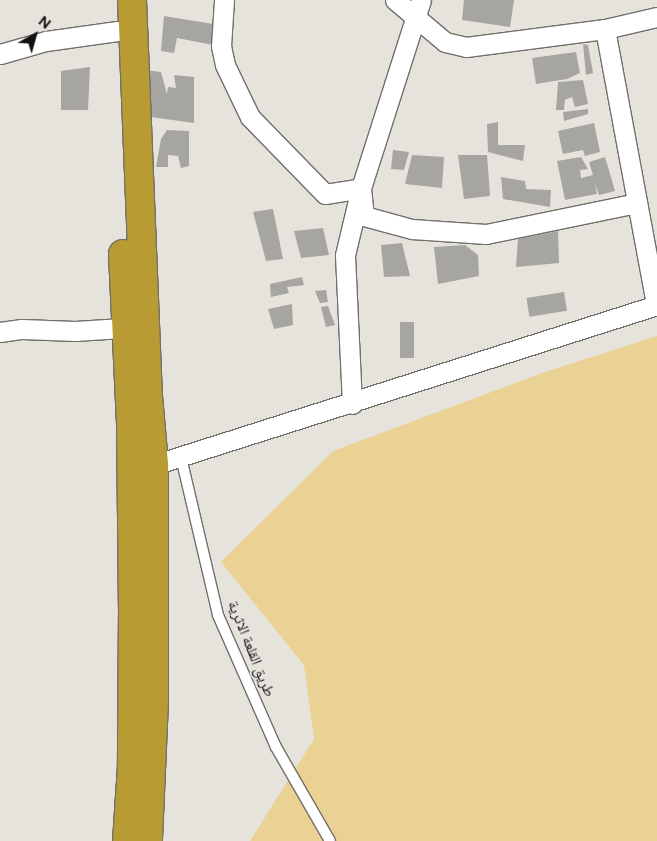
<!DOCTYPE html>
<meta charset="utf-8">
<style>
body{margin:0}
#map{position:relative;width:657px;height:841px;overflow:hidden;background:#e6e3dd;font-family:Figtree,"Noto Naskh Arabic",sans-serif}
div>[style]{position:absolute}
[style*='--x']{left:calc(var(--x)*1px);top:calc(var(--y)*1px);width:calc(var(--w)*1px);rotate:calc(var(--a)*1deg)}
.green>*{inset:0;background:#e9d293}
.building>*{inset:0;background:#a7a59f;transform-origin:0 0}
.roads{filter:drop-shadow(1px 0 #716f6a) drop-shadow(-1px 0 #716f6a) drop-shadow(0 1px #716f6a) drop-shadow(0 -1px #716f6a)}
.service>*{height:10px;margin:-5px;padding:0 5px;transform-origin:5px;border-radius:5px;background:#fff}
.minor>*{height:19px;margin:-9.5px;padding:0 9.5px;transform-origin:9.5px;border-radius:9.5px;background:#fff}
.trunk>*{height:28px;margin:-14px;padding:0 14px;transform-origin:14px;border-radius:14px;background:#b89c33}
span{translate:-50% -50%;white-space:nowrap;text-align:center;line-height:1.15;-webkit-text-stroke:4px #e6e3dd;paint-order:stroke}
.street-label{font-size:15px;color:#131210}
.north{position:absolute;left:10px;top:10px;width:50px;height:50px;-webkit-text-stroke:4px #e6e3dd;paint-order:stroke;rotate:38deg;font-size:14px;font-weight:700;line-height:20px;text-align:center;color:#131210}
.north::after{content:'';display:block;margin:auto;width:18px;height:22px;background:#131210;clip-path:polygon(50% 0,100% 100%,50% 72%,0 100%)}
</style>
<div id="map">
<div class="green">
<i style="clip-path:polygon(657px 336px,657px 841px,250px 841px,314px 739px,304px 665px,221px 562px,333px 451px,545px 372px)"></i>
</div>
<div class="building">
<i style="clip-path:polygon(464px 0,514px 0,510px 27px,462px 20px)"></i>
<i style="clip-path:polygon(164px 16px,213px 24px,213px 45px,177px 38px,174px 53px,161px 51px)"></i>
<i style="clip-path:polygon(583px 44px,588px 45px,593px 73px,586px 75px)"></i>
<i style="clip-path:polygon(576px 52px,580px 73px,567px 79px,536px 84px,532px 58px)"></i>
<i style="clip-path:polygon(90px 67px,88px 110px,61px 110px,61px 71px)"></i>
<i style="clip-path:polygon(145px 70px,161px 72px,167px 94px,168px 87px,176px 88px,174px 75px,194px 77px,194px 123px,151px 117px)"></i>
<i style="clip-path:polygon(583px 80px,588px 104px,575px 107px,572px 97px,565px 100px,564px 110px,556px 110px,558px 82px)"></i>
<i style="clip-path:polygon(588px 109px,588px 114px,564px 121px,563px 112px)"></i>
<i style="clip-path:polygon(498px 122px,498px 145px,525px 145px,523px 161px,488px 152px,487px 124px)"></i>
<i style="clip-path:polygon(594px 123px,600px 152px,585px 156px,583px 150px,563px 154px,558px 131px)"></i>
<i style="clip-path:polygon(167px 130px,189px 131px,189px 166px,181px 168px,178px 156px,168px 155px,168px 167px,156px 167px,161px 139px)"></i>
<i style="clip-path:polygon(393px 150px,409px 152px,404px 170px,391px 169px)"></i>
<i style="clip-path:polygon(412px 155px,444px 157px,442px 188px,405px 184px)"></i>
<i style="clip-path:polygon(458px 155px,487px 155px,490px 196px,464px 199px)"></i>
<i style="clip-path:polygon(581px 157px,588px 169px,580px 170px,581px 178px,593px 175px,589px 162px,605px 157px,615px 191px,599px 195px,595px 184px,597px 194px,565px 200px,557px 161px)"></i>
<i style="clip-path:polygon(501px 177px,525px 181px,526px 189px,551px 190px,550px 207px,503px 199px)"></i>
<i style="clip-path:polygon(273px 209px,283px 259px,266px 261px,253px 212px)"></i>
<i style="clip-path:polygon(323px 228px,329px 255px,301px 258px,294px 231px)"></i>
<i style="clip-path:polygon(558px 231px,559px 263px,516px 267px,518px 239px)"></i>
<i style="clip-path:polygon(402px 243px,410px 276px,384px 277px,381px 245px)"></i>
<i style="clip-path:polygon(465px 245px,478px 255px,479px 276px,438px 284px,434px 247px)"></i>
<i style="clip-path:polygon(302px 277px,304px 285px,287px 287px,289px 293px,271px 297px,270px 284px)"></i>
<i style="clip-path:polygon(326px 290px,328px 302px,320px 303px,315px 291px)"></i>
<i style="left:564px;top:292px;width:19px;height:38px;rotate:81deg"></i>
<i style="clip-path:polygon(292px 304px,293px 325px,274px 329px,268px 309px)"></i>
<i style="clip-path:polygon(328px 306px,335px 325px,326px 327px,321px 307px)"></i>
<i style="left:400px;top:322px;width:14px;height:36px"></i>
</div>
<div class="roads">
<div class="service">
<i style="--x:180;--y:453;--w:166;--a:76.8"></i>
<i style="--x:218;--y:615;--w:144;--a:66.3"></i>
<i style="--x:276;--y:747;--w:108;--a:60.1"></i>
</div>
<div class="minor">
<i style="--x:224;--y:0;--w:46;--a:93.7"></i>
<i style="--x:221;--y:46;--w:19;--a:78"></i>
<i style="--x:225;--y:65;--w:58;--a:64.3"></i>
<i style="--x:250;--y:117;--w:107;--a:45.8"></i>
<i style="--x:325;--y:194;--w:36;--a:-9"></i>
<i style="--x:361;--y:188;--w:28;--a:84"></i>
<i style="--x:364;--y:216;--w:50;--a:15.2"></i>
<i style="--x:412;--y:229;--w:74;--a:3.9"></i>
<i style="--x:486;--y:234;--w:154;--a:-11.6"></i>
<i style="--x:395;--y:0;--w:65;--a:40"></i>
<i style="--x:445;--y:42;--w:22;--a:13"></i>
<i style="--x:466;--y:47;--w:140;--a:-7.4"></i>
<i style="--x:605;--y:29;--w:53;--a:-13"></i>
<i style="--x:605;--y:29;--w:281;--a:79.5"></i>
<i style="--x:0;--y:54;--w:48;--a:-15.8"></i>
<i style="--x:46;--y:41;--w:72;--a:-8"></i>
<i style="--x:0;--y:332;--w:22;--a:-8"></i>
<i style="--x:22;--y:329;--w:53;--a:2.2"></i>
<i style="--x:75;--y:331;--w:63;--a:-3.6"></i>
<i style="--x:352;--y:404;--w:149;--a:-92.7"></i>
<i style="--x:345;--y:255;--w:69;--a:-76.6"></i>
<i style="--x:361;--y:188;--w:197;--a:-72.3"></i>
<i style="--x:144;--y:468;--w:538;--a:-17.63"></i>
</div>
<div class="trunk">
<i style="--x:132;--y:0;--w:396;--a:87.7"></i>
<i style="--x:148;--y:396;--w:69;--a:85"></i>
<i style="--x:154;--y:465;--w:236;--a:90"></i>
<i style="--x:154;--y:701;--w:140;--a:92.5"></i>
<i style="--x:123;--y:254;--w:170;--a:87.3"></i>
<i style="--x:131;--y:424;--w:183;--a:89.4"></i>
<i style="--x:133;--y:607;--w:159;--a:90.4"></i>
<i style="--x:132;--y:766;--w:75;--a:93.8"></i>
</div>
</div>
<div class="street-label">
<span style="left:251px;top:649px;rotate:68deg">طريق القلعة الاثرية</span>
</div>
<div class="north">N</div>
</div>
